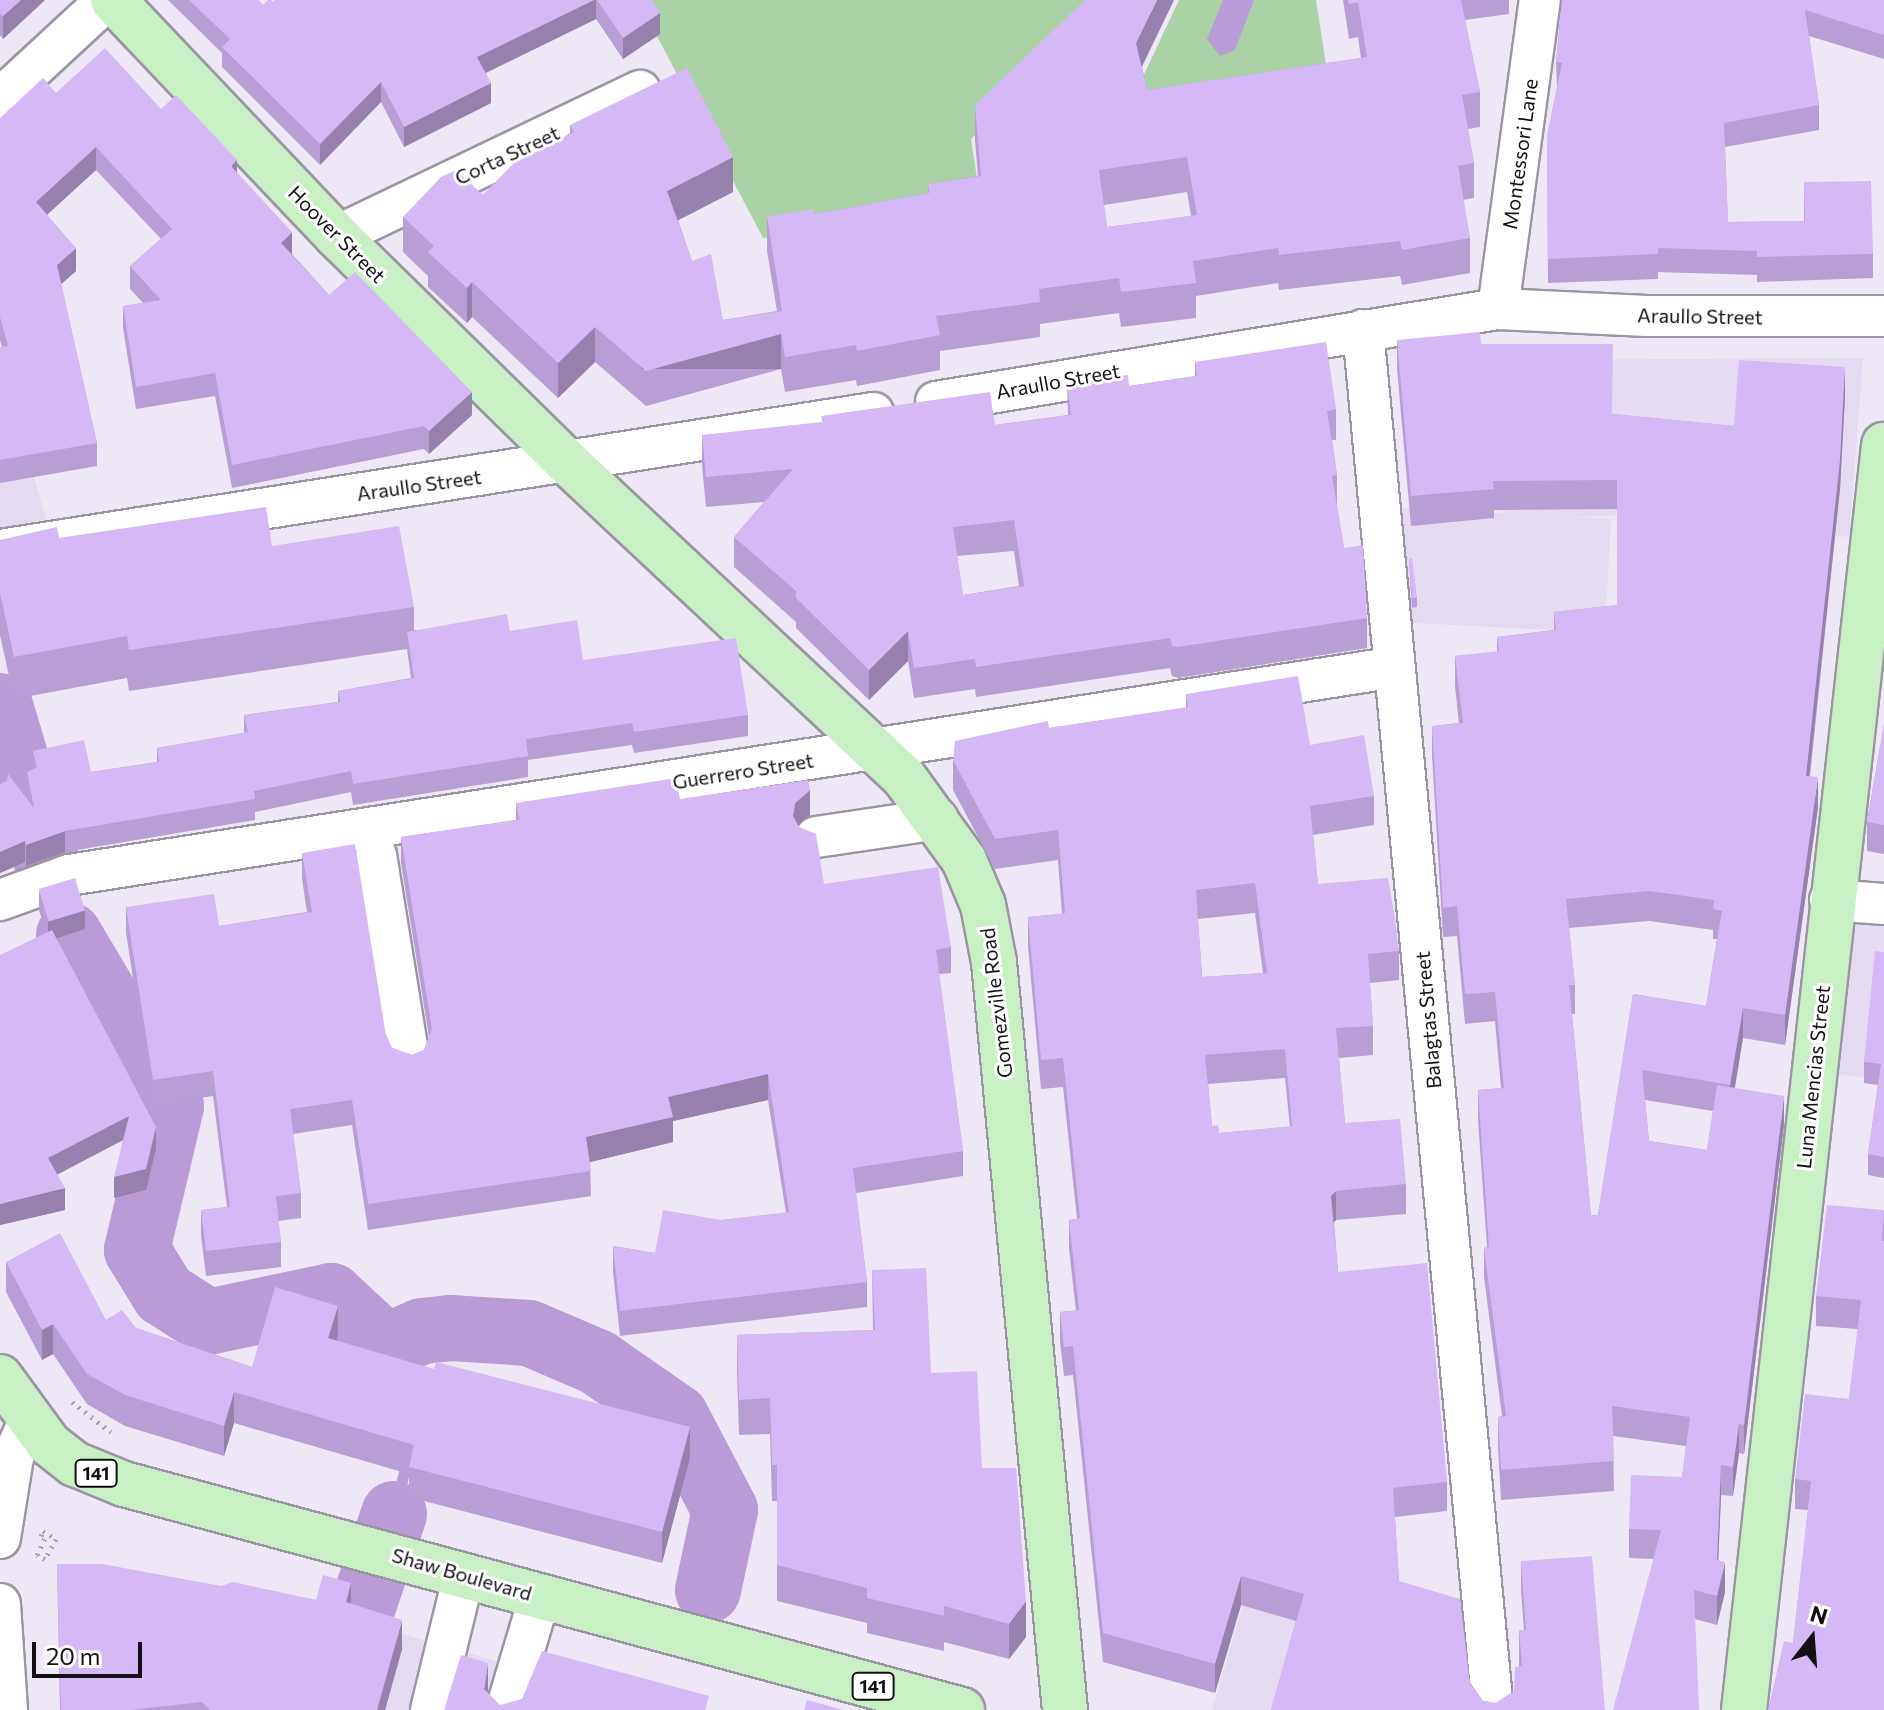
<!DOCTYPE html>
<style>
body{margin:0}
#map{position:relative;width:1884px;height:1710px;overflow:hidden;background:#eee8f6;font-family:Commissioner,sans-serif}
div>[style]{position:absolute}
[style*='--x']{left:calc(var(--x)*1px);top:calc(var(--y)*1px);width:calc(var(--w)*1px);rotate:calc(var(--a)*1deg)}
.built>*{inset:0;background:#e4dbf0;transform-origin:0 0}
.green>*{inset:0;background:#abd2a6}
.water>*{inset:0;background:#b89bd7}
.stream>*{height:11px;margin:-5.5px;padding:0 5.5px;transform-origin:5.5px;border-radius:5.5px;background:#b89bd7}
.river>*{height:66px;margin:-33px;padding:0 33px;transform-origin:33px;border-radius:33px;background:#b89bd7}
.path>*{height:5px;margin-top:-2.5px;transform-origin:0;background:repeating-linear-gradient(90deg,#a5a1ac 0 2px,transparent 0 8px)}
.roads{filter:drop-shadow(2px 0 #9b95a3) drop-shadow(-2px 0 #9b95a3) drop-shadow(0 2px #9b95a3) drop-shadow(0 -2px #9b95a3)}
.minor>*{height:40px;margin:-20px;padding:0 20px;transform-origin:20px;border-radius:20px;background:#fff}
.major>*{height:44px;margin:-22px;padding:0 22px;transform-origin:22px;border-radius:22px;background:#c9efc4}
.wall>*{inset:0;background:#b79ed4}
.shaded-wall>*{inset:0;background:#9581ac;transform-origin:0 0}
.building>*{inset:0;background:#d5b8f6;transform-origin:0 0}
span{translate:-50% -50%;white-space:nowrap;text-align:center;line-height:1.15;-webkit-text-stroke:6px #fff;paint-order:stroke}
.shield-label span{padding:2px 6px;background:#fff;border:2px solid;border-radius:6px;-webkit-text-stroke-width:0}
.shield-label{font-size:18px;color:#121015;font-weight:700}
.street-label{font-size:20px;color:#121015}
.north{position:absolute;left:1772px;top:1598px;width:80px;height:80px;-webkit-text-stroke:6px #fff;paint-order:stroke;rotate:17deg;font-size:22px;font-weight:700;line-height:32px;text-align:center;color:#121015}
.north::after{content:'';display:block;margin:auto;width:28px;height:36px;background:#121015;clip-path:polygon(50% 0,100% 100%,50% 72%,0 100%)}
.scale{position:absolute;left:32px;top:1642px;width:110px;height:36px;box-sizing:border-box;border:4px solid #121015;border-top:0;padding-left:10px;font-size:24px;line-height:28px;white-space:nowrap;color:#121015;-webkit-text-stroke:6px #fff;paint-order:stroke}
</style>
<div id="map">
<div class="built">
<i style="clip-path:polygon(1863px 358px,1849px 537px,1619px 515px,1504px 520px,1495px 360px)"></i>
<i style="clip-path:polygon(0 361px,46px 519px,0 528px)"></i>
<i style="left:1611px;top:519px;width:114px;height:218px;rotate:93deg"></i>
<i style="clip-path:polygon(1855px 914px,1884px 918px,1884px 1080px,1834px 1074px)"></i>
<i style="clip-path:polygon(1253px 1569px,1387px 1710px,1212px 1710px)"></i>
<i style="clip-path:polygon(361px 1622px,541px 1674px,531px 1710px,310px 1710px)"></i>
</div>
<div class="green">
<i style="clip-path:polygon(638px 0,1112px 0,1109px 11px,971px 139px,981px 204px,763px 238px)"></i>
<i style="clip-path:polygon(1179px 0,1316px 0,1330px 90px,1150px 116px,1141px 81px)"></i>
</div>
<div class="water">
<i style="clip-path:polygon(1223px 0,1254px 0,1235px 50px,1220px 56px,1207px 39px)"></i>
</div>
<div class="stream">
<i style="--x:386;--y:1347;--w:28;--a:46"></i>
<i style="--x:394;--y:1514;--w:57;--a:-76.7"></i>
</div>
<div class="river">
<i style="--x:0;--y:706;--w:160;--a:73.3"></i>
<i style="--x:69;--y:935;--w:199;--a:59.2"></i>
<i style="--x:171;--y:1106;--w:148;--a:103.3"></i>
<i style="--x:137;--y:1250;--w:52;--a:58.5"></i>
<i style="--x:164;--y:1294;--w:52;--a:32.5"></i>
<i style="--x:208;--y:1322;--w:126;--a:-11.9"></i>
<i style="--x:331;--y:1296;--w:75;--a:42.8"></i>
<i style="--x:386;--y:1347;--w:39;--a:-24"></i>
<i style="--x:422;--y:1331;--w:28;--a:-6"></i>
<i style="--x:450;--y:1328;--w:79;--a:3.6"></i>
<i style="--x:529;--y:1333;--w:74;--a:23.1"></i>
<i style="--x:597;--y:1362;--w:96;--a:34.8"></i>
<i style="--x:676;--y:1417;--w:105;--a:62.2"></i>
<i style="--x:725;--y:1510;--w:82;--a:102"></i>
<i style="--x:301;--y:1710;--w:20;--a:-20"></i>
<i style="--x:320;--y:1703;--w:90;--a:-65.1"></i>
<i style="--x:358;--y:1621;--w:113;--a:-71.4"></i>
</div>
<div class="path">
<i style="--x:72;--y:1402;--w:49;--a:37.6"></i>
<i style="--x:41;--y:1536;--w:5;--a:-68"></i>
<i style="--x:43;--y:1531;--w:15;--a:32"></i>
<i style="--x:56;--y:1539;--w:23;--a:119"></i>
<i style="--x:45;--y:1559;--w:9;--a:-153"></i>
<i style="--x:37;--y:1555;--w:19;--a:-65"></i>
</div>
<div class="roads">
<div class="minor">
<i style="--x:0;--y:99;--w:146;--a:-42.8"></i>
<i style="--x:337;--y:236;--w:336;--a:-25.6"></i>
<i style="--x:1498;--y:309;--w:312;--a:-82.3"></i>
<i style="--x:1363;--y:330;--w:1386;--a:84.62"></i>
<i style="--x:936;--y:402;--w:570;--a:-9.4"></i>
<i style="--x:1498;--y:309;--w:149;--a:2.7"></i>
<i style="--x:1647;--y:316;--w:237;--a:0"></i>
<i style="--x:0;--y:550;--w:884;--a:-8.92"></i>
<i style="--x:816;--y:837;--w:123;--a:-8.4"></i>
<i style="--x:376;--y:855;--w:206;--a:80.8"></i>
<i style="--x:0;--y:900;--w:73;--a:-19.9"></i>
<i style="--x:69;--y:875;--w:1342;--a:-8.91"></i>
<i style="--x:1830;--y:900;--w:54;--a:4.2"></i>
<i style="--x:0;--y:1538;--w:82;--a:-80.9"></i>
<i style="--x:13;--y:1457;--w:39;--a:-66"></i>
<i style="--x:0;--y:1604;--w:106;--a:86.2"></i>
<i style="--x:431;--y:1710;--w:139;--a:-76.3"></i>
<i style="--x:506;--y:1710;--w:119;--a:-73.4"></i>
</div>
<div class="major">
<i style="--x:113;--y:0;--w:325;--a:46.5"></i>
<i style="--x:337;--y:236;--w:324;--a:44.5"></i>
<i style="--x:568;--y:463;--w:458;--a:43.1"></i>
<i style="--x:903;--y:776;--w:104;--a:54"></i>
<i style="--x:964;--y:860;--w:49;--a:67.1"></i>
<i style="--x:983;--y:905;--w:58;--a:79.1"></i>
<i style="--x:994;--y:962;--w:751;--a:84.58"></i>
<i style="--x:0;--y:1377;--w:83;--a:53.8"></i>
<i style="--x:49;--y:1444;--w:33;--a:38"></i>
<i style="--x:75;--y:1464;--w:53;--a:22.2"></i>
<i style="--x:124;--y:1484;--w:868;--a:15.09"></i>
<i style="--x:1744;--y:1710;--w:1273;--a:-83.68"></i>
</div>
</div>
<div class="wall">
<i style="clip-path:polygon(0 0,45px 0,3px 39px,0 35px)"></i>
<i style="clip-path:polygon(168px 0,258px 0,263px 5px,273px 2px,275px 0,652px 0,660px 34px,623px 59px,596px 19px,486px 73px,491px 103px,404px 147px,381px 102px,320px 165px,222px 67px,222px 53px)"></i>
<i style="clip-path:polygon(evenodd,1174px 0,1142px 67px,1147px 90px,1361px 58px,1358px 37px,1349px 39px,1343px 0,1509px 0,1509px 14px,1465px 20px,1480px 92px,1480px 127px,1468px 129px,1474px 163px,1474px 198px,1463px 200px,1470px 238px,1470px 273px,1402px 285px,1400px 276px,1279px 290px,1278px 283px,1196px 296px,1196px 318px,1121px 327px,1119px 313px,1040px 324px,1040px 337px,940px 351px,940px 370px,857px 386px,856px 380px,785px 392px,781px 369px,646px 406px,595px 362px,558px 398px,472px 317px,467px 323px,428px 287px,428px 276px,403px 252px,403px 217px,483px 195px,570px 133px,570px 125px,733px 192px,678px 220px,692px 261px,723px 320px,777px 311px,767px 251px,767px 216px,814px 214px,928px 193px,928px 184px,978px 176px,975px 140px,975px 105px,1174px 0,1187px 192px,1191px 216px,1107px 227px,1104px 205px,1187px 192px)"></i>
<i style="clip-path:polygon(1562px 0,1884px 0,1884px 59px,1809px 36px,1819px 105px,1819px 130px,1725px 147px,1728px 222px,1804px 221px,1804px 182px,1873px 254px,1873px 278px,1757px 282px,1757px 275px,1658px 272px,1658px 279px,1548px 283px,1547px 137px,1557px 87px,1556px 62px)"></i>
<i style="clip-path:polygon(56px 93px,161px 109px,237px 173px,292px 254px,329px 295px,472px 415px,429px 454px,424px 449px,232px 488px,215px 396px,136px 409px,123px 328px,123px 306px,143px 303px,130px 289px,130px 266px,161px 239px,96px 170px,47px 214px,76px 271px,61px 284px,97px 443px,97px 466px,0 483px,0 347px,2px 347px,0 340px,0 118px)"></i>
<i style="clip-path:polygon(evenodd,1397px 340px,1481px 344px,1613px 414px,1734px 426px,1845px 396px,1840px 489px,1810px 776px,1818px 807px,1785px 1045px,1743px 1038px,1735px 1088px,1784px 1125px,1744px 1454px,1739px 1453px,1733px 1496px,1721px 1495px,1718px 1560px,1725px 1592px,1717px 1625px,1695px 1619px,1653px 1559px,1629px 1558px,1629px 1529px,1682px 1477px,1686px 1446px,1613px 1436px,1614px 1491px,1501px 1500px,1498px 1446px,1498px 1417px,1502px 1416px,1484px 1277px,1484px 1248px,1487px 1247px,1478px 1120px,1478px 1090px,1501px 1088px,1495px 1021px,1465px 1024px,1457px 936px,1443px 937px,1432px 755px,1432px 726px,1459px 723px,1455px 686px,1455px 656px,1497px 652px,1497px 637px,1554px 630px,1554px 612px,1617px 605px,1617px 509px,1494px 510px,1494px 518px,1411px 526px,1397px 369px,1397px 340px,1649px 921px,1713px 930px,1713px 939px,1717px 939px,1706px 1006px,1633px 994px,1598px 1215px,1591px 1215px,1572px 1014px,1575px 1014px,1575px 985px,1569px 928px,1649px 921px,1397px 340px,1645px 1100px,1713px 1111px,1707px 1150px,1649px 1141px,1645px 1100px)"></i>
<i style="clip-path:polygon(evenodd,1195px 362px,1336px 409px,1336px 440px,1332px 440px,1337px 475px,1337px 506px,1344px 548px,1367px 618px,1367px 648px,1178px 678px,1172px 676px,1170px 668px,976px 697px,975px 689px,914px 698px,908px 661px,869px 700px,796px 628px,796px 622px,734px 567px,734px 537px,764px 502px,706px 507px,702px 465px,702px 435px,995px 425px,1068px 415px,1067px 381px,1129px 386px,1195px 376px,1195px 362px,1014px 551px,1019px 586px,963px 595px,957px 556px,1014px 551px)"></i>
<i style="clip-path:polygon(59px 538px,272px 546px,414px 607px,414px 630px,510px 631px,583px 660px,748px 715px,748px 736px,634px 753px,632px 745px,528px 760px,528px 777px,353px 805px,351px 792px,255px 812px,255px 820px,65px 852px,26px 866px,25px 862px,0 873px,0 784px,29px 801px,27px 793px,27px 772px,33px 769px,33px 751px,91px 772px,157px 762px,157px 748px,244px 733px,244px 715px,338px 702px,338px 691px,411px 678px,407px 649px,129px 691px,127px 678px,14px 699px,0 635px,0 540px)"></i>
<i style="clip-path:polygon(1409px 559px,1417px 598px,1417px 607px,1412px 608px)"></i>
<i style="clip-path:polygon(evenodd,1186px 694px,1310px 745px,1374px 796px,1374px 825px,1313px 835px,1318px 884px,1399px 951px,1399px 980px,1370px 983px,1373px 1026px,1373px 1055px,1339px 1058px,1345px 1123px,1406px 1184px,1406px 1214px,1336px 1220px,1334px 1222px,1338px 1272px,1447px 1482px,1447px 1511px,1395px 1517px,1399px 1581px,1483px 1701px,1496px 1703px,1514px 1691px,1519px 1666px,1519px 1630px,1524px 1630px,1521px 1591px,1521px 1561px,1605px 1710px,1271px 1710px,1296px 1621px,1241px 1605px,1215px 1693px,1103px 1662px,1073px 1375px,1064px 1376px,1060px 1342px,1060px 1312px,1076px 1311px,1069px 1249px,1069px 1220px,1077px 1219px,1063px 1087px,1041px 1089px,1028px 946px,1028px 917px,1062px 914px,1058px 860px,995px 869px,953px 790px,953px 760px,1049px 728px,1186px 708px,1186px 694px,1255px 913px,1263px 973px,1202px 977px,1198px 919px,1255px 913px,1186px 694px,1285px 1078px,1290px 1127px,1219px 1133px,1212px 1126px,1208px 1084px,1285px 1078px)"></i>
<i style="clip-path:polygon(1884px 724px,1884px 854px,1867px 851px,1867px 822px)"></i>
<i style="clip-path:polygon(680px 799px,810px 815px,798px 825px,824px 884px,951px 947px,951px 973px,939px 974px,963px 1151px,963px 1176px,856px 1193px,867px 1282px,867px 1307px,620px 1336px,613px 1272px,613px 1246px,655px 1253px,721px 1220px,786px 1213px,768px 1100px,673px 1121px,673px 1142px,590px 1162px,591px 1196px,368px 1230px,352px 1125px,293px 1134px,301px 1193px,301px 1218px,278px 1221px,281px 1242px,281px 1267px,206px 1276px,201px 1235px,201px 1210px,227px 1207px,213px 1096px,153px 1105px,126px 933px,126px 907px,219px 926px,307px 912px,302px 879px,302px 853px,392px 1048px,412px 1055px,424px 1050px,429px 1037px,401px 863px,401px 837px,516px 820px,516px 803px)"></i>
<i style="clip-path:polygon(39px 891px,85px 929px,56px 938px,156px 1149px,146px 1190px,114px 1198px,123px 1140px,57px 1175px,65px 1210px,0 1225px,46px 934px,39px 910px)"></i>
<i style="clip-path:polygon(1884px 952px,1884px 1178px,1868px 1175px,1868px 1154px,1878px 1085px,1864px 1083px,1864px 1062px)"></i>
<i style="clip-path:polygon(1884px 1210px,1884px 1710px,1793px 1643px,1808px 1510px,1795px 1509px,1795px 1479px,1849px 1399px,1858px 1329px,1816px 1326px,1816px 1296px)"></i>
<i style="clip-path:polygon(6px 1262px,106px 1320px,136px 1328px,252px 1367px,338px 1336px,336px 1340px,690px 1458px,662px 1563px,409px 1497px,409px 1474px,234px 1423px,224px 1456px,125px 1426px,87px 1404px,53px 1354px,42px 1360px,6px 1292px)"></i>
<i style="clip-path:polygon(872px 1270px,931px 1373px,982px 1468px,1026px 1637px,1009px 1659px,944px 1642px,944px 1651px,867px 1633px,867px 1623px,777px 1601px,777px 1501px,772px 1501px,770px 1434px,739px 1435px,737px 1371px,737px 1335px,873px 1330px)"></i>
<i style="clip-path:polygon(57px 1564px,221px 1586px,316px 1600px,351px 1604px,402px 1649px,385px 1710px,60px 1710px)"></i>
</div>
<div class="shaded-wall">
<i style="clip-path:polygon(21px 0,45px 0,3px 39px,3px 16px)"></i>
<i style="clip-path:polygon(594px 0,596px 0,596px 19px,477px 77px,477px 57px)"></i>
<i style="clip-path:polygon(1157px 0,1174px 0,1136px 78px,1136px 43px)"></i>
<i style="clip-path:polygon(660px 13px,660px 34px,623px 59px,623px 38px)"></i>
<i style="clip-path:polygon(381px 82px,381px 102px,320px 165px,320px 144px)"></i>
<i style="clip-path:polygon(491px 83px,491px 103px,404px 147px,404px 127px)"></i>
<i style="clip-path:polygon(96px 147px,96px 170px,36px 225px,36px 202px)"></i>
<i style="clip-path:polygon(733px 157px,733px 192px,667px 226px,667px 191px)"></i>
<i style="clip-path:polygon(237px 160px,237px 183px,231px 166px)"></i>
<i style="clip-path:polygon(292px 232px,292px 255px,281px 243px)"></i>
<i style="clip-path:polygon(76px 248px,76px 271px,57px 288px,57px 265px)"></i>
<i style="clip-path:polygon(472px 282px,472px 317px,467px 323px,467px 288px)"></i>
<i style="clip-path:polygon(595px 327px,595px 362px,558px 398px,558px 363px)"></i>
<i style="left:781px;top:334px;width:35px;height:140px;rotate:90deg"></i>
<i style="clip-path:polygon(1845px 367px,1845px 396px,1840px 489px,1806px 805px,1806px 776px)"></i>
<i style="clip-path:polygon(472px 392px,472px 415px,429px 454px,429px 431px)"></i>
<i style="clip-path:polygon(908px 631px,908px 661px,869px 700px,869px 670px)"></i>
<i style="clip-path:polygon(1818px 777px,1818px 807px,1785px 1045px,1785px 1015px)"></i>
<i style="clip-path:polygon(810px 790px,810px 815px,795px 828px,793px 816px,795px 803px)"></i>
<i style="clip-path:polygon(65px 831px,65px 852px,26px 866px,26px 845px)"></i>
<i style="clip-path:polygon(25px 841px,25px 862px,0 873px,0 852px)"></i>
<i style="clip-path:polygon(85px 910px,85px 929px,48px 941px,48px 921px)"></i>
<i style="clip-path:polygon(1743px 1008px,1743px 1038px,1730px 1114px,1730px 1085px)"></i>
<i style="clip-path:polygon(768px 1074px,768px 1100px,673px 1121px,673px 1142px,586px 1163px,586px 1137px,668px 1097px)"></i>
<i style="clip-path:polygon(1784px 1096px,1784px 1125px,1744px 1454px,1744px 1425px)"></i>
<i style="clip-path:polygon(129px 1116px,129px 1137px,48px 1179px,48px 1158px)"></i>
<i style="clip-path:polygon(156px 1127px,156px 1149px,146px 1190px,114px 1198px,114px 1177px)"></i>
<i style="clip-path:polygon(65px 1188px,65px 1210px,0 1225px,0 1204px)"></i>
<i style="clip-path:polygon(1336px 1191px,1336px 1220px,1331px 1225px,1331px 1196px)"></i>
<i style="clip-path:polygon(338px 1306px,338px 1336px,328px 1368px,328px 1338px)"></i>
<i style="clip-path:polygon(53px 1324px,53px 1354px,42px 1360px,42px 1330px)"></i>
<i style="clip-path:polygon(234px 1392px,234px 1423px,224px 1456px,224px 1426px)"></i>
<i style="clip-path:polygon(1739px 1424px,1739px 1453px,1733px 1496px,1733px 1467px)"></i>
<i style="clip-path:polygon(690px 1427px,690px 1458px,662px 1563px,662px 1532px)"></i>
<i style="clip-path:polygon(1721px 1465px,1721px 1495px,1717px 1590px,1717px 1560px)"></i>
<i style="clip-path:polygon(1725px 1562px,1725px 1592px,1717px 1625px,1717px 1596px)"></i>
<i style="clip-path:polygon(1241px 1576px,1241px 1605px,1215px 1693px,1215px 1664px)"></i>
<i style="clip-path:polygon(351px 1583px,351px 1613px,346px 1602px)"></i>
<i style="clip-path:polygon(1026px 1601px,1026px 1637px,1009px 1659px,1009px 1624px)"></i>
<i style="clip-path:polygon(402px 1620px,402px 1649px,385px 1710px,377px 1710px)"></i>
<i style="clip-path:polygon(488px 1663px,488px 1690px,485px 1710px,484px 1689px)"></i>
</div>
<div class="building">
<i style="clip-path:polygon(0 0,21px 0,3px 16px,0 13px)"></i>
<i style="clip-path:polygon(189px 0,258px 0,263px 5px,268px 0,271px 0,273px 2px,275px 0,594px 0,477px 57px,491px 83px,404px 127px,381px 82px,320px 144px,222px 47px,230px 39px)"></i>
<i style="clip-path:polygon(597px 0,652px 0,660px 13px,623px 38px)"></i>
<i style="clip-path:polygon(evenodd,1085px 0,1157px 0,1136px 43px,1147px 90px,1367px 57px,1358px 2px,1349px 4px,1348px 0,1461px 0,1480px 92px,1462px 95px,1474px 163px,1458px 166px,1470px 238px,1402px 250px,1400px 241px,1279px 255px,1278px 248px,1193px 261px,1196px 283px,1121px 292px,1119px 278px,1039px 289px,1040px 302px,936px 316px,940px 335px,857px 351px,856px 345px,785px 357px,781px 334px,646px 371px,595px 327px,558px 363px,472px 282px,467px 288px,428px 252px,434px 246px,403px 217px,441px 177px,456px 170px,483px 195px,514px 163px,574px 132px,570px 125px,687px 68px,733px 157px,667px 191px,692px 261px,711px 254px,723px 320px,782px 311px,767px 216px,814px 209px,814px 214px,929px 193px,928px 184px,981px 176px,975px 105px,1085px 0,1187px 157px,1197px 215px,1107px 227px,1099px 170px,1187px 157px)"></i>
<i style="clip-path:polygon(1562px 0,1884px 0,1884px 35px,1805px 10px,1819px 105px,1724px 123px,1728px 222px,1805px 221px,1804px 182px,1871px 181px,1873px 254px,1757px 257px,1757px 251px,1658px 248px,1658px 254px,1548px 259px,1547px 137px,1562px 63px,1556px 62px)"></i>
<i style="clip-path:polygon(105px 48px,161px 109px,176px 95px,237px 160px,231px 166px,292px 232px,281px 243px,329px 295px,355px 272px,472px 392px,429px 431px,424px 426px,232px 465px,215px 373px,136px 387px,123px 306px,161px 300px,130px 266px,172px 229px,96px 147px,36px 202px,76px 248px,57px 265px,97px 443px,0 460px,0 347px,8px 346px,0 317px,0 118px,43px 78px,56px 93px)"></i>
<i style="clip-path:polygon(evenodd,1480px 332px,1481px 344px,1613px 344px,1612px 414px,1734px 426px,1739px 360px,1845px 367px,1840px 460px,1806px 776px,1818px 777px,1785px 1015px,1743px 1008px,1730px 1085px,1642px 1070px,1649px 1141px,1707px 1150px,1717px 1085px,1784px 1096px,1744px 1425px,1739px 1424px,1733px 1467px,1721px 1465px,1717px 1560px,1725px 1562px,1717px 1596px,1694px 1590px,1699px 1710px,1613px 1710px,1661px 1530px,1629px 1529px,1631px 1475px,1682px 1477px,1690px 1417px,1612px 1406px,1614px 1461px,1501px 1470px,1498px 1417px,1506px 1416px,1484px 1248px,1489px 1247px,1478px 1090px,1504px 1088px,1495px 992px,1465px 994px,1457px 906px,1443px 908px,1432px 726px,1463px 723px,1455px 656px,1499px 651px,1497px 637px,1556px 630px,1554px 612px,1617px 605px,1617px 480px,1493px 481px,1494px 489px,1411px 496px,1397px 340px,1480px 332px,1649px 891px,1714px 900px,1713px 909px,1722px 911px,1706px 1006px,1633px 994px,1598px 1215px,1591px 1215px,1569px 985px,1575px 985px,1566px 899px,1649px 891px)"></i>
<i style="clip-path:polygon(evenodd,1326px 342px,1336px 409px,1327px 411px,1337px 475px,1332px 476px,1344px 548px,1363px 545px,1367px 618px,1178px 647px,1172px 646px,1170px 638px,976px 667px,975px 659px,914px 668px,908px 631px,869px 670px,796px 598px,796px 591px,734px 537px,793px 469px,706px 477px,702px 435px,822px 422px,821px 416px,990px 392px,995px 425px,1071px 415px,1067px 381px,1128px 375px,1129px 386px,1197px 376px,1195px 362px,1326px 342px,1014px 520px,1024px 586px,963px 595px,953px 527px,1014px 520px)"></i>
<i style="clip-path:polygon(266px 507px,272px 546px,399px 526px,414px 607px,129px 650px,127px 636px,14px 657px,0 593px,0 540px,57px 527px,59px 538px)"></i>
<i style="clip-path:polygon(1412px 558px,1417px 598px,1412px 598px,1409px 559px)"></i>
<i style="clip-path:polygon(507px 614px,510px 631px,577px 620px,583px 660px,736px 638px,748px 715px,634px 732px,632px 723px,526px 739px,528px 756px,353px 784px,351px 771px,254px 791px,255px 799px,65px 831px,26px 845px,25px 841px,0 852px,0 784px,7px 781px,8px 774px,34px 808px,27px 772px,37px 767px,33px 751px,84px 740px,91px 772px,159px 762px,157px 748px,248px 732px,244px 715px,340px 702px,338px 691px,414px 678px,407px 632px)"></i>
<i style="clip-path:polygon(evenodd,1298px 676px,1310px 745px,1364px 735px,1374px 796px,1310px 806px,1318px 884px,1388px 878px,1394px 912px,1399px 951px,1368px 954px,1373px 1026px,1336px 1028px,1345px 1123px,1400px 1119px,1406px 1184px,1336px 1191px,1331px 1196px,1338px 1272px,1427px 1263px,1447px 1482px,1393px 1488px,1399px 1581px,1460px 1599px,1470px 1684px,1483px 1701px,1496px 1703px,1514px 1691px,1515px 1667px,1522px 1666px,1519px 1630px,1526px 1630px,1521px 1561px,1592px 1556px,1605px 1710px,1271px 1710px,1304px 1594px,1241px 1576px,1215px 1664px,1103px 1633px,1073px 1346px,1064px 1347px,1060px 1312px,1079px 1310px,1069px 1220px,1080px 1218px,1063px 1058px,1041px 1060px,1028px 917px,1065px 913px,1058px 830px,995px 839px,953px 760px,955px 741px,1048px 721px,1049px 728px,1188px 707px,1186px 694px,1298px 676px,1255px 883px,1267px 973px,1202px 977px,1196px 890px,1255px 883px,1298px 676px,1285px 1049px,1292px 1126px,1219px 1133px,1218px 1125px,1212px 1126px,1205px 1055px,1285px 1049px)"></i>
<i style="clip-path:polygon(1884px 724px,1884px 825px,1867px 822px)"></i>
<i style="clip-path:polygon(676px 778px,680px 799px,808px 780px,810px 790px,795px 803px,793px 816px,799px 827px,816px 834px,824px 884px,938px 867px,951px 947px,936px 950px,963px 1151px,853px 1168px,867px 1282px,620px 1311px,613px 1246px,655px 1253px,663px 1210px,721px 1220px,789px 1212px,768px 1074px,668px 1097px,673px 1117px,586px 1137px,591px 1171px,368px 1204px,352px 1100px,290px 1109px,301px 1193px,276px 1196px,281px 1242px,206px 1251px,201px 1210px,230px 1207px,213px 1071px,153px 1080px,126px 907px,214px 894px,219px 926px,312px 912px,302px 853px,355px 844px,386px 1036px,392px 1048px,412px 1055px,424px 1050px,432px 1029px,401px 837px,519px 820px,516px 803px)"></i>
<i style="left:75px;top:878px;width:34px;height:38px;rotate:73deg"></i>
<i style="clip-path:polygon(52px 930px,156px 1127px,146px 1169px,114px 1177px,129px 1116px,48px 1158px,65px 1188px,0 1204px,0 955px)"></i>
<i style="clip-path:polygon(1875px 951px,1884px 952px,1884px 1157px,1868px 1154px,1881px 1064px,1864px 1062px)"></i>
<i style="clip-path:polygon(1827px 1205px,1884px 1210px,1882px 1241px,1884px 1241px,1884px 1710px,1768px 1710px,1784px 1641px,1793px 1643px,1811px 1481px,1795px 1479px,1805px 1394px,1849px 1399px,1861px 1300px,1816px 1296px)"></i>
<i style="clip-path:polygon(60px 1233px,106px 1320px,122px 1310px,136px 1328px,252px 1367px,275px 1287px,338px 1306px,328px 1338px,434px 1369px,436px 1362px,690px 1427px,662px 1532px,409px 1467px,414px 1445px,234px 1392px,224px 1426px,125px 1395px,87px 1374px,53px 1324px,42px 1330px,6px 1262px)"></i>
<i style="clip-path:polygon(926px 1268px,931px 1373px,977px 1371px,982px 1468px,1016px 1468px,1026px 1601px,1009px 1624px,944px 1606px,944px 1616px,867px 1598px,867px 1588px,777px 1565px,777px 1465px,772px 1465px,770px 1398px,739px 1400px,737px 1335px,875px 1330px,872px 1270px)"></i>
<i style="clip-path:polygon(57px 1564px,102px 1564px,221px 1586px,233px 1582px,316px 1600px,323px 1575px,351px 1583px,346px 1602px,402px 1620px,377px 1710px,210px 1710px,202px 1702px,130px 1710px,61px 1710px)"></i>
<i style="clip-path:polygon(542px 1651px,709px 1696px,705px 1710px,444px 1710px,461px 1655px,488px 1663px,484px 1689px,500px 1705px,522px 1699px)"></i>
<i style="clip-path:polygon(807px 1700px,844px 1710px,804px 1710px)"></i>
</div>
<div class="shield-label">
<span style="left:96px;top:1473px">141</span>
<span style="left:873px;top:1686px">141</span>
</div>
<div class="street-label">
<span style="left:1520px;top:154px;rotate:-82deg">Montessori Lane</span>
<span style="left:507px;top:155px;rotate:-25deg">Corta Street</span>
<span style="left:337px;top:234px;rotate:45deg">Hoover Street</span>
<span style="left:1700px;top:316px;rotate:1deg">Araullo Street</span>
<span style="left:1058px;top:381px;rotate:-10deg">Araullo Street</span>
<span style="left:419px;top:485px;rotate:-8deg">Araullo Street</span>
<span style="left:743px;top:771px;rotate:-9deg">Guerrero Street</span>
<span style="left:996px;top:1003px;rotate:-97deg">Gomezville Road</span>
<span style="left:1428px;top:1020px;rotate:-95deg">Balagtas Street</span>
<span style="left:1813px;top:1077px;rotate:-84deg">Luna Mencias Street</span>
<span style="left:462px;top:1574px;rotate:16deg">Shaw Boulevard</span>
</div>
<div class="north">N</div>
<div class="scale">20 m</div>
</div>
